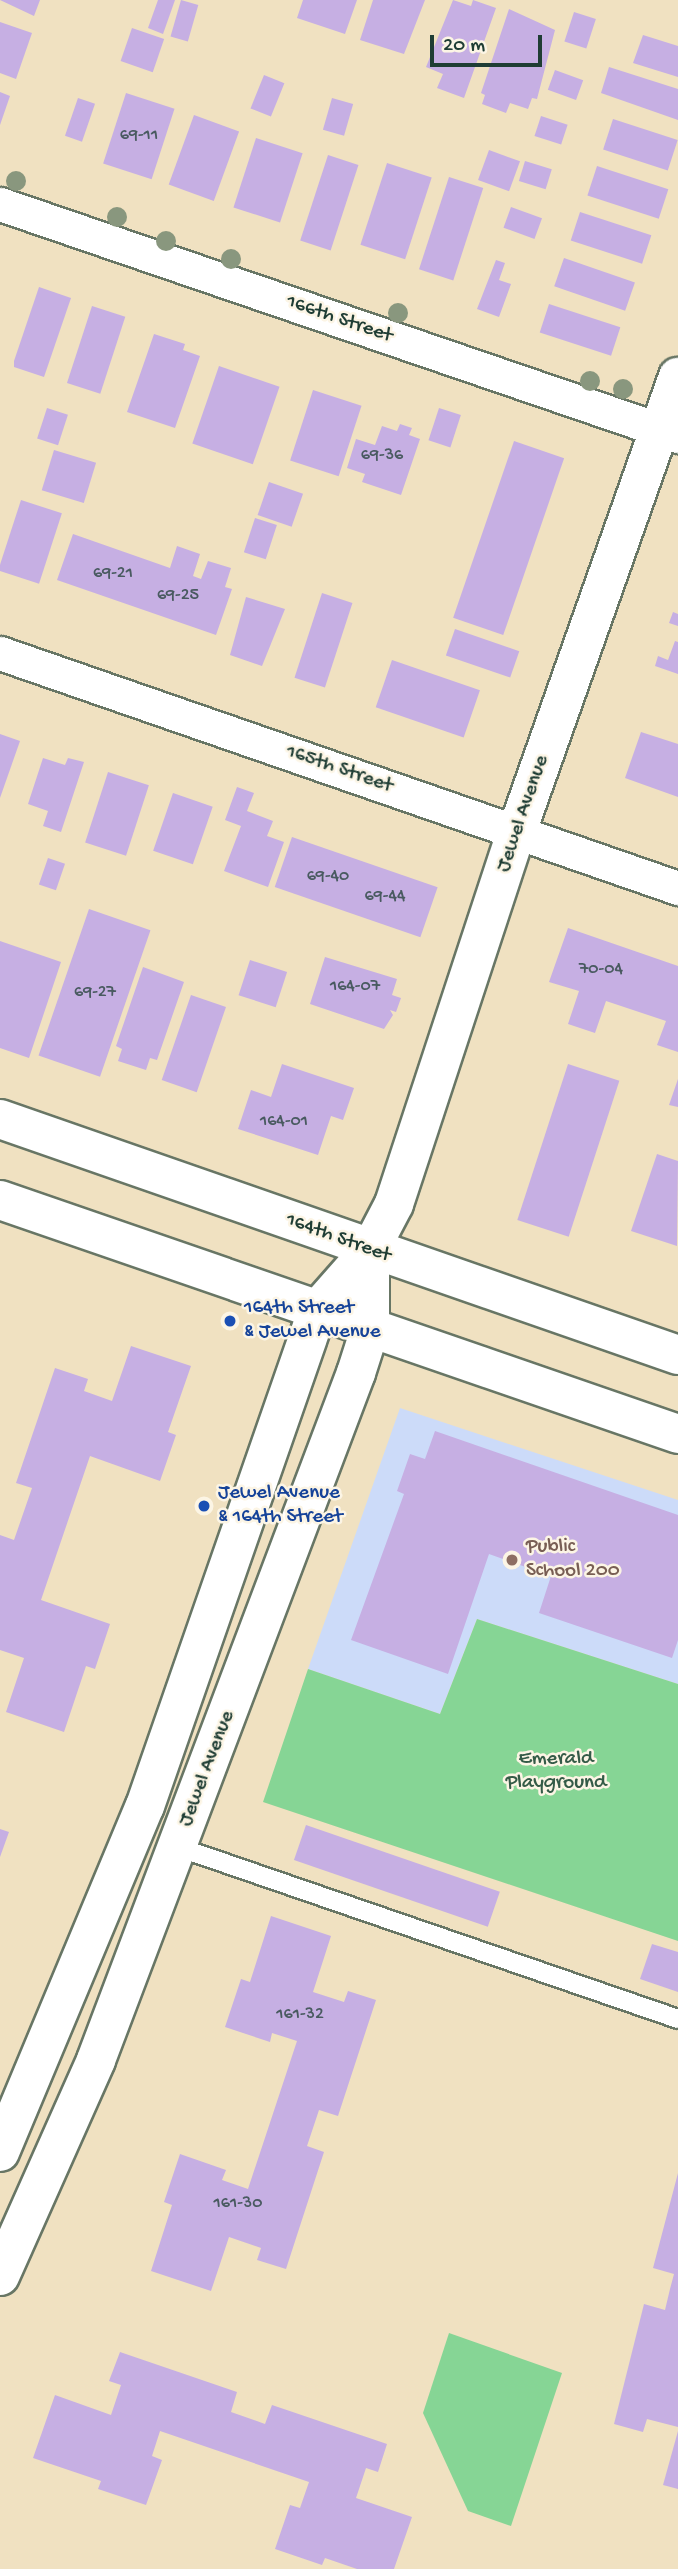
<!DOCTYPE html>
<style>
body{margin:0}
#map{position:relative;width:678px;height:2569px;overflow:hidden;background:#f0e1c1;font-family:"Gochi Hand",sans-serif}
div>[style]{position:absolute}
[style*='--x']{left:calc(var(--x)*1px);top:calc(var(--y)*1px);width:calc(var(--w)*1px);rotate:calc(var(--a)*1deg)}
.built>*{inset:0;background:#ccdbf9}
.green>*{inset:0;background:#86d595}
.building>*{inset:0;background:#c6afe3;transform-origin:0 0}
.roads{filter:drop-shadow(2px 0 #687665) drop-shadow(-2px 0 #687665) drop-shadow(0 2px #687665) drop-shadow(0 -2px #687665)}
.lane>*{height:18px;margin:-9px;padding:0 9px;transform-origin:9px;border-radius:9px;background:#fff}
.street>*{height:33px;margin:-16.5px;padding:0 16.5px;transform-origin:16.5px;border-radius:16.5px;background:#fff}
.secondary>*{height:38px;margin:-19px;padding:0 19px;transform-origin:19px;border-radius:19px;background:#fff}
.trees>*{width:20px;height:20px;margin:-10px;border-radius:50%;background:#89977e}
.dots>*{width:19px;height:19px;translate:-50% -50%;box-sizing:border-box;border:4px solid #fcf5e5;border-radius:50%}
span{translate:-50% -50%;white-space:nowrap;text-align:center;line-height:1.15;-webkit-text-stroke:5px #fcf5e5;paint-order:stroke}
.number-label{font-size:18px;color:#495a60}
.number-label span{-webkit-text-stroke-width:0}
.street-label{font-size:21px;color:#1f3d34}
.transit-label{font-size:21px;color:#164399}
.left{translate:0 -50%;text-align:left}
.education-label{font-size:21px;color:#785e54}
.park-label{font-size:21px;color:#345b47}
.scale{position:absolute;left:430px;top:35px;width:112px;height:32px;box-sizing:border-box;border:4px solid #1f3d34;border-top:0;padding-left:9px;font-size:21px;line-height:24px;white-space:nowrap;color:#1f3d34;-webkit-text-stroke:5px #fcf5e5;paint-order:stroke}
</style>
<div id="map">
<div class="built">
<i style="clip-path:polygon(400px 1408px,678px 1500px,678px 1684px,477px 1619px,440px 1714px,308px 1669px)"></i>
</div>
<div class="green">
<i style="clip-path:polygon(477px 1619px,678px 1684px,678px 1941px,263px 1802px,308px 1669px,440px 1714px)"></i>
<i style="clip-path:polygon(449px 2333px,562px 2373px,511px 2526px,468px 2511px,423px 2413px)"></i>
</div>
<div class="building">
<i style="clip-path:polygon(0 0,40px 0,34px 16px)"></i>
<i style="clip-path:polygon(158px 0,175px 0,163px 34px,148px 28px)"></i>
<i style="left:181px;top:0;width:18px;height:38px;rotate:16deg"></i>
<i style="clip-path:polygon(303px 0,357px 0,345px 34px,297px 18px)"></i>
<i style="clip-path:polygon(373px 0,425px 0,404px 54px,360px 40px)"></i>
<i style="clip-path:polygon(453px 0,471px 6px,473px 0,496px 8px,464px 98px,437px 88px,443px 74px,426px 67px)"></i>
<i style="clip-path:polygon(509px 9px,555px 30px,537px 99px,532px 98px,528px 109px,510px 103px,506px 113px,482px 104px,485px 95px,481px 93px)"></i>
<i style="left:574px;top:12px;width:23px;height:31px;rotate:18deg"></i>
<i style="clip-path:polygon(0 22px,32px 33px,16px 79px,0 73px)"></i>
<i style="left:132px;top:28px;width:34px;height:35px;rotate:19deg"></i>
<i style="clip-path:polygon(643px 35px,678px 46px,678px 77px,633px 63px)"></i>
<i style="clip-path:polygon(609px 67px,678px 89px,678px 120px,601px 93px)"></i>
<i style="left:555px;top:70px;width:30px;height:21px;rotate:20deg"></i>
<i style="left:264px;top:75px;width:22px;height:36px;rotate:22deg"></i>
<i style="clip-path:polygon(0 92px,10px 96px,0 125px)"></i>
<i style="left:126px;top:93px;width:51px;height:74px;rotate:18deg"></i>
<i style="left:78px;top:98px;width:18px;height:40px;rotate:19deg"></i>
<i style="left:332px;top:98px;width:22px;height:33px;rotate:16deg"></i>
<i style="left:194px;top:115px;width:48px;height:74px;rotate:20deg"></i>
<i style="left:541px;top:116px;width:28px;height:21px;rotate:18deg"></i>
<i style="left:613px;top:119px;width:68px;height:32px;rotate:18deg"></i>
<i style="left:256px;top:138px;width:49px;height:73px;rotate:18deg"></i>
<i style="left:489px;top:150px;width:33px;height:32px;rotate:20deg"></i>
<i style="left:328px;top:155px;width:32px;height:90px;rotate:18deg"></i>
<i style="left:525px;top:161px;width:28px;height:21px;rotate:17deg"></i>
<i style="left:387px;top:163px;width:47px;height:86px;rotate:18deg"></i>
<i style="left:597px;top:166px;width:75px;height:31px;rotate:18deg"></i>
<i style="left:449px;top:177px;width:36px;height:97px;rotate:18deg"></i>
<i style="left:511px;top:207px;width:33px;height:22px;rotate:20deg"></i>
<i style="left:580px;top:212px;width:75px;height:30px;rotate:18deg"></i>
<i style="left:564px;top:258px;width:75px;height:30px;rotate:19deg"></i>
<i style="clip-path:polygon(496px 260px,505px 263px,499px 280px,511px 284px,499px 317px,477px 309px)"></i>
<i style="clip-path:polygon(39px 287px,71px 298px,44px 377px,14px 367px,14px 361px)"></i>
<i style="left:549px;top:304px;width:75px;height:30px;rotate:18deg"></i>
<i style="left:92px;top:306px;width:35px;height:81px;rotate:18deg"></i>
<i style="clip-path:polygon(154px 334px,185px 344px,183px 350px,200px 356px,175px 428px,127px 412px)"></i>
<i style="left:219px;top:366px;width:64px;height:82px;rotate:19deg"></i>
<i style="left:313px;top:390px;width:51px;height:74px;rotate:18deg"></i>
<i style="left:47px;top:408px;width:22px;height:32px;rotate:18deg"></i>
<i style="left:439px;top:408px;width:23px;height:34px;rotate:18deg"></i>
<i style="clip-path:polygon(400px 424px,412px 428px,409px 435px,420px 439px,401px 495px,362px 482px,365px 474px,347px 468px,356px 439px,375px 445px,382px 426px,397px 431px)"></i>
<i style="left:514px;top:441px;width:53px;height:187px;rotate:19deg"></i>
<i style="left:54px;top:450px;width:44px;height:42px;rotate:17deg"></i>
<i style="left:269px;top:482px;width:36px;height:35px;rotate:19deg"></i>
<i style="left:21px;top:500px;width:43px;height:74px;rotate:18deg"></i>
<i style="left:255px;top:518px;width:23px;height:36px;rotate:18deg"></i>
<i style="clip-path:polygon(73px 534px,170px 568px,177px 546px,200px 554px,193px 576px,201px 579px,208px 561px,231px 568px,225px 587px,232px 589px,216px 635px,57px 580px)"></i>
<i style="left:322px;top:593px;width:32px;height:89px;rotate:18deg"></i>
<i style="clip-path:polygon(246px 597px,285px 609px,262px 666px,230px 655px)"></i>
<i style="clip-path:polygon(673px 612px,678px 614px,678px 626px,669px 623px)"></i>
<i style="left:455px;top:629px;width:68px;height:28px;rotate:19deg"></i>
<i style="clip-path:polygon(675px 641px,678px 642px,678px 674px,655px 666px,658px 656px,668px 660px)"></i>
<i style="left:392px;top:660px;width:93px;height:50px;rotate:19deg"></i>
<i style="clip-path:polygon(641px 732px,678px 744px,678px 797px,625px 778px)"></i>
<i style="clip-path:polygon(0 734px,20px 741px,0 798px)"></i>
<i style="clip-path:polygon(43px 758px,65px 765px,68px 758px,84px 762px,61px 832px,43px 826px,48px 811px,28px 804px)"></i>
<i style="left:108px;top:772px;width:43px;height:74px;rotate:18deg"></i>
<i style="clip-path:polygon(237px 787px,254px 793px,247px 811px,273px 821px,267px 836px,284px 842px,268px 887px,224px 871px,241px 826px,225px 820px)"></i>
<i style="left:173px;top:793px;width:42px;height:61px;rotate:19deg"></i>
<i style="left:292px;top:837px;width:154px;height:53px;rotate:19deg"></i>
<i style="left:48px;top:858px;width:18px;height:28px;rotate:19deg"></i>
<i style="left:89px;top:909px;width:65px;height:155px;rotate:19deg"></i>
<i style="clip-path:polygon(568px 928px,678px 966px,678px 1052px,657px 1045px,666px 1021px,606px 1001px,595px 1033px,568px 1024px,579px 991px,549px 982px)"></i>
<i style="clip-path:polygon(0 941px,61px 962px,29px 1058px,0 1048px)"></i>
<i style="clip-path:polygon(325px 957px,397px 979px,392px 995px,401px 998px,396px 1012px,390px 1010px,393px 1015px,384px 1029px,310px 1004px)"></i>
<i style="left:250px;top:960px;width:39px;height:37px;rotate:18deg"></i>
<i style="clip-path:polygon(143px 967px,184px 982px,157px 1060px,150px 1058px,146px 1070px,118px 1061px,122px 1049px,116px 1046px)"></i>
<i style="left:191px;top:995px;width:37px;height:90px;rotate:19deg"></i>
<i style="clip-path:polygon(282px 1064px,354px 1088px,343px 1120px,331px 1116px,318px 1155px,238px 1129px,251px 1090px,271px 1097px)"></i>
<i style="left:568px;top:1064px;width:54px;height:164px;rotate:18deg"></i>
<i style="clip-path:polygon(678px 1079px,678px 1107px,669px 1105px)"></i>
<i style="clip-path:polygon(657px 1154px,678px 1161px,677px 1246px,631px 1231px)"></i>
<i style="clip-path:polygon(131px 1346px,191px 1366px,168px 1432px,176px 1435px,160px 1481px,90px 1456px,41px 1600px,110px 1624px,95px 1669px,86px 1666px,64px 1732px,6px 1712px,24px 1658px,0 1650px,0 1535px,14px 1540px,32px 1488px,16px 1483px,55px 1368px,88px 1379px,84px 1391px,112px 1401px)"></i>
<i style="clip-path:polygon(435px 1431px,678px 1515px,678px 1640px,672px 1658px,539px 1613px,551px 1576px,489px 1554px,448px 1674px,351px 1640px,404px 1494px,397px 1491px,410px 1454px,425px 1459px)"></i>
<i style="left:306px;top:1825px;width:205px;height:37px;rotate:19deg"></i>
<i style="clip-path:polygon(0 1829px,9px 1832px,0 1857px)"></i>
<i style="clip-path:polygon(271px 1916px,331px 1936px,313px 1992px,344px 2002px,348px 1991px,376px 2000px,338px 2116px,319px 2110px,307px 2146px,324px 2152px,286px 2269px,257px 2260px,261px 2248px,229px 2237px,211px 2291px,151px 2271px,172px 2205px,164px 2202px,180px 2154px,226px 2170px,222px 2180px,248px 2189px,297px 2041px,272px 2033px,270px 2042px,225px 2027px,241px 1979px,250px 1982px)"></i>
<i style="clip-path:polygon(652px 1944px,678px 1952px,678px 1992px,640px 1979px)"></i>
<i style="clip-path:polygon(678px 2173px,678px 2427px,647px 2419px,643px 2432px,614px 2424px,644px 2304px,665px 2310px,670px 2289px,674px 2274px,653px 2268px)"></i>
<i style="clip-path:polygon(120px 2352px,237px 2392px,231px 2412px,265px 2424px,272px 2405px,387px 2444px,378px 2472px,366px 2468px,356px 2498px,412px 2517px,394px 2569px,357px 2569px,325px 2558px,322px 2565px,275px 2549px,290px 2505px,300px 2508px,309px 2482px,160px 2431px,152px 2456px,162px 2460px,146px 2505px,98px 2489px,101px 2481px,33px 2458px,55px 2395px,111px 2415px,121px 2385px,109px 2381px)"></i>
<i style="clip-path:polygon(678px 2431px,678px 2489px,663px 2485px)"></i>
</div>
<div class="roads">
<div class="lane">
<i style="--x:178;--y:1847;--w:529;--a:18.98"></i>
</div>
<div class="street">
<i style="--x:0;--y:204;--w:717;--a:18.89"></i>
<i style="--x:0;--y:653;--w:718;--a:19.12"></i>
</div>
<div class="secondary">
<i style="--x:0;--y:1119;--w:718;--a:19.19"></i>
<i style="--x:0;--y:1200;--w:717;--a:19.04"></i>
<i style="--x:0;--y:2152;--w:375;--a:-67.3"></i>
<i style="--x:145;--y:1806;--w:526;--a:-70.81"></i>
<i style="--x:318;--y:1309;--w:79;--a:-48.6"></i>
<i style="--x:370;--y:1250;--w:52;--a:-62.4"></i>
<i style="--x:394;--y:1204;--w:390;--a:-71.8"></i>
<i style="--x:516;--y:834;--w:485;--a:-70.5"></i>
<i style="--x:0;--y:2276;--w:236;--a:-66"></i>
<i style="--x:96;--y:2060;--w:735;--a:-69.27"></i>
<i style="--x:356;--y:1373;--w:46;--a:-72.3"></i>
<i style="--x:370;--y:1329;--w:79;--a:-90"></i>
</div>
</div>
<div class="trees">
<i style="left:16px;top:181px"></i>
<i style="left:117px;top:217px"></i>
<i style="left:166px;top:241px"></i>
<i style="left:231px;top:259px"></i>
<i style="left:398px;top:313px"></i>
<i style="left:590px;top:381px"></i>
<i style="left:623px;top:389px"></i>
</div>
<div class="dots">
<i style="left:230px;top:1321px;background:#1a4fb4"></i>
<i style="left:204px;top:1506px;background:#1a4fb4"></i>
<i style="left:512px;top:1560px;background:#8d6e63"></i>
</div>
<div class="number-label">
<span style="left:139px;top:136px">69-11</span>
<span style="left:382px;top:456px">69-36</span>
<span style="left:113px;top:574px">69-21</span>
<span style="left:178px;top:596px">69-25</span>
<span style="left:328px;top:877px">69-40</span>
<span style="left:385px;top:897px">69-44</span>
<span style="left:601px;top:970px">70-04</span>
<span style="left:355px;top:987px">164-07</span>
<span style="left:95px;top:993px">69-27</span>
<span style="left:284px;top:1122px">164-01</span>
<span style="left:300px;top:2015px">161-32</span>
<span style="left:238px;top:2204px">161-30</span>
</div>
<div class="street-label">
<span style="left:339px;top:320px;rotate:19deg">166th Street</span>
<span style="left:339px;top:770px;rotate:19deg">165th Street</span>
<span style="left:524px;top:814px;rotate:-71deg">Jewel Avenue</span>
<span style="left:338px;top:1239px;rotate:20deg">164th Street</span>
<span style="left:208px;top:1769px;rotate:-69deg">Jewel Avenue</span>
</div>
<div class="transit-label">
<span class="left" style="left:244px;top:1321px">164th Street<br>&amp; Jewel Avenue</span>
<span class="left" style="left:218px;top:1506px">Jewel Avenue<br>&amp; 164th Street</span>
</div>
<div class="education-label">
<span class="left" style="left:526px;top:1560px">Public<br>School 200</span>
</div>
<div class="park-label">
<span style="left:556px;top:1772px">Emerald<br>Playground</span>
</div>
<div class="scale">20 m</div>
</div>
